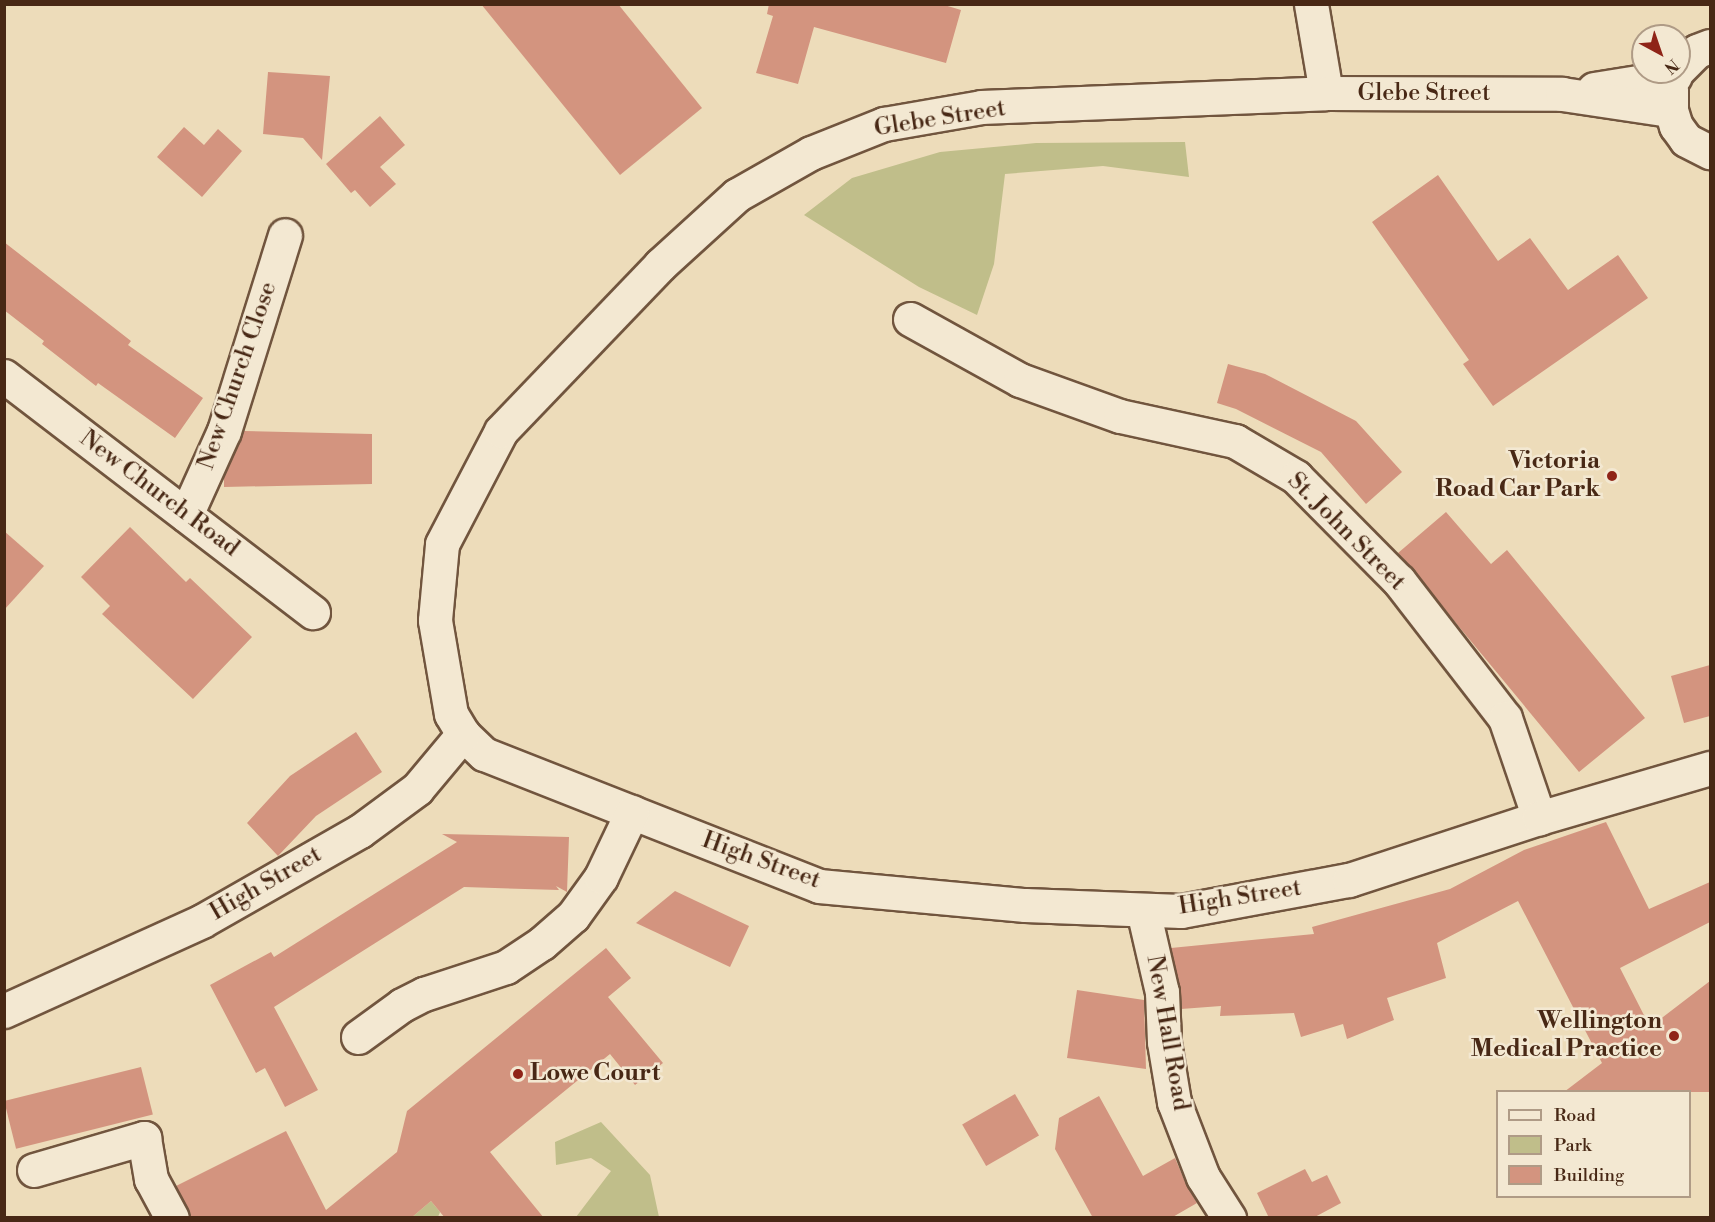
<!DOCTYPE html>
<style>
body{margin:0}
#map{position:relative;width:1715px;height:1222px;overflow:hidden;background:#eddcba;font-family:"Libre Bodoni",serif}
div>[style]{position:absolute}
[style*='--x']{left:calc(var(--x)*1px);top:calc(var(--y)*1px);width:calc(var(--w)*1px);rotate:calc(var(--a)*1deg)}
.green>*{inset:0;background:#c0be8a}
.building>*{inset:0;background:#d3947f;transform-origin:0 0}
.roads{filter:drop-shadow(2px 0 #71553e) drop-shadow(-2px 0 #71553e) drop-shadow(0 2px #71553e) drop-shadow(0 -2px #71553e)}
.minor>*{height:33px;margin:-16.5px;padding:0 16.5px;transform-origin:16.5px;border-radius:16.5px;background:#f3e8d2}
.tertiary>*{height:33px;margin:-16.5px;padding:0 16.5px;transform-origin:16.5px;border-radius:16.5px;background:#f3e8d2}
.dots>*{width:16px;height:16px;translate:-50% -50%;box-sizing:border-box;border:3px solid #f3e8d2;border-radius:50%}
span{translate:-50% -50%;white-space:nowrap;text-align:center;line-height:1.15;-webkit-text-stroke:5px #f3e8d2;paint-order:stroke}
.street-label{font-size:24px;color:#482815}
.poi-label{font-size:24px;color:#482815;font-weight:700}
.right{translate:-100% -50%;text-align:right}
.left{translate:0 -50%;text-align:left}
.frame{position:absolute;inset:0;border:6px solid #482815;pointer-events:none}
.legend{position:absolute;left:1496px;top:1090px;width:195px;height:108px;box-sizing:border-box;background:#f3e8d2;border:2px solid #af9b86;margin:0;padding:8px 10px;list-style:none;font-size:18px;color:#482815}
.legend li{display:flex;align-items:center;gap:12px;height:30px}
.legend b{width:30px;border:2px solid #af9b86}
.north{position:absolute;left:1631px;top:24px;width:60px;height:60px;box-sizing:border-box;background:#f3e8d2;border:2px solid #af9b86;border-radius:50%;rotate:140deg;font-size:16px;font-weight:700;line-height:24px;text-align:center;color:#482815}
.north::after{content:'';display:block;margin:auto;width:21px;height:27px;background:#8f2418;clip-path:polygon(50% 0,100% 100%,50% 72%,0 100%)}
</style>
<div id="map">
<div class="green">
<i style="clip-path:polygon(1185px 142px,1189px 177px,1103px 166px,1005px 174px,994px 264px,977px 315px,919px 287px,804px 215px,852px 178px,940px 152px,1036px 143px)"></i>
<i style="clip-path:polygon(601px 1122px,650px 1175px,659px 1217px,576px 1217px,611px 1171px,591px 1158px,556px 1165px,555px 1142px)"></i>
<i style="clip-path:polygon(431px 1201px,440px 1212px,438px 1217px,411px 1218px)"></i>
</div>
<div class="building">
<i style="clip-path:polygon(481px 4px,618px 4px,702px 108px,620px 175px)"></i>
<i style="clip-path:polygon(769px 4px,941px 4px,961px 10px,946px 63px,814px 27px,798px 84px,756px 73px,773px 16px,767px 14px)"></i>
<i style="clip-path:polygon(268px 72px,330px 76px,322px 160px,303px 138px,263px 134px)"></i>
<i style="clip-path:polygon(380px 116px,405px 145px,380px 167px,396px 184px,370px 207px,355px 190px,351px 193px,326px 164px)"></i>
<i style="clip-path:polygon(184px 127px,204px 145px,218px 129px,242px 151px,202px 197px,157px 157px)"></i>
<i style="clip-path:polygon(1438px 175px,1498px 261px,1530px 238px,1568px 290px,1618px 255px,1648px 298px,1493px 406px,1463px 364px,1469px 360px,1372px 222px)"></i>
<i style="clip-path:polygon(4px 242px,131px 341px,128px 345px,203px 398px,175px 438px,98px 383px,96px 386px,42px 344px,44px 341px,4px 310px)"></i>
<i style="clip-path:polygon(1228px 364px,1265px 374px,1356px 421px,1402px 472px,1366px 504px,1321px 452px,1236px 409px,1217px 403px)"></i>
<i style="clip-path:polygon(244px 431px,372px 434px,372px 484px,224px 487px,224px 477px)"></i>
<i style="clip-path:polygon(1446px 512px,1491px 564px,1507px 550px,1645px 718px,1579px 772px,1398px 553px)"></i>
<i style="clip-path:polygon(130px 527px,186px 582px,190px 578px,252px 637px,193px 699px,102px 614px,110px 606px,81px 577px)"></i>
<i style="clip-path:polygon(4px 531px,44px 566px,4px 610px)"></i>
<i style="clip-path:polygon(1710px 665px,1710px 716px,1684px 723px,1671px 676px)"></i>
<i style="clip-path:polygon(356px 732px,382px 772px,316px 816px,278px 856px,247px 823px,290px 776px)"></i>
<i style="clip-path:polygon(1606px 822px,1649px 909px,1710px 882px,1710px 922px,1620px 968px,1650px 1027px,1710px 981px,1710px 1092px,1564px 1092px,1602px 1063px,1518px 901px,1437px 943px,1446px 978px,1387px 998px,1394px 1020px,1347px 1039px,1343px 1024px,1301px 1037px,1294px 1013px,1220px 1016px,1221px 1006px,1181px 1009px,1180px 988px,1171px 948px,1314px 934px,1312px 927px,1450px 889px,1524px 850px)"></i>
<i style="clip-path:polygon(442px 834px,569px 837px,567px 892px,556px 886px,559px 890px,464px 887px,274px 1007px,318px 1090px,285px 1107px,265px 1068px,256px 1073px,210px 985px,271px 952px,274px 957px,457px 842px)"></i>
<i style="clip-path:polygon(675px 891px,749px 926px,730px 967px,636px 923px)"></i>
<i style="clip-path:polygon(606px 948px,631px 978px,608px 997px,663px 1063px,635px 1085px,610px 1054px,490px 1152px,544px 1218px,445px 1218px,431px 1201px,411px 1218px,191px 1218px,176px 1186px,286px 1131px,326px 1210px,397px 1152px,407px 1111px)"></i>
<i style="clip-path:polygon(1077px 990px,1144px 1000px,1146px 1069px,1067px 1058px)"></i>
<i style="left:141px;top:1067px;width:49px;height:141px;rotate:76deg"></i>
<i style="left:1015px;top:1094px;width:48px;height:61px;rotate:60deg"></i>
<i style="clip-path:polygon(1099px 1096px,1143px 1176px,1175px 1158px,1186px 1184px,1197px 1203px,1171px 1218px,1093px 1218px,1055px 1149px,1059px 1118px)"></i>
<i style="clip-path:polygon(1305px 1169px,1312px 1182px,1327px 1175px,1341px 1203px,1313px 1218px,1269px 1218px,1257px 1193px)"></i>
</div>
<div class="roads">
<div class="minor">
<i style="--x:1311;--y:4;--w:90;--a:80.4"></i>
<i style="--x:910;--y:319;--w:126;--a:29"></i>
<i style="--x:1020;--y:380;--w:106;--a:19.8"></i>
<i style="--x:1120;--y:416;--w:118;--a:12.3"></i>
<i style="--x:1235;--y:441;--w:71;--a:30.5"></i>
<i style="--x:1296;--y:477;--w:146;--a:45.3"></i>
<i style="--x:1399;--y:581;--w:173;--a:52.3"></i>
<i style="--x:1505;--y:718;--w:106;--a:71.2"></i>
<i style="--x:4;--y:376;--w:389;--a:37.4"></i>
<i style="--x:186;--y:515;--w:92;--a:-65.7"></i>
<i style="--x:224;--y:431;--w:205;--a:-72.7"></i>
<i style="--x:463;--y:734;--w:29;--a:44"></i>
<i style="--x:484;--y:754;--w:360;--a:21.5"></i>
<i style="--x:819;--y:886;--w:207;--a:5.3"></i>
<i style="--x:1025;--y:905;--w:156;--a:2.2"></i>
<i style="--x:1181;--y:911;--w:171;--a:-10.5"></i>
<i style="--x:1349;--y:880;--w:200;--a:-18.1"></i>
<i style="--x:1539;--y:818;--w:178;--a:-16.3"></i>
<i style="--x:1143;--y:910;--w:84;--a:77"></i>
<i style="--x:1162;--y:992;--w:50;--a:87.7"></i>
<i style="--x:1164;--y:1042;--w:61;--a:80.5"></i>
<i style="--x:1174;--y:1102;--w:80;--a:68.9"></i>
<i style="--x:1203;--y:1177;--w:49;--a:57.6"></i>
<i style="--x:358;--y:1037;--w:54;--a:-36"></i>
<i style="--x:402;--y:1005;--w:25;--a:-27"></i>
<i style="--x:424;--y:994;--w:86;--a:-18.2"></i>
<i style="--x:506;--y:967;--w:43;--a:-33.7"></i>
<i style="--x:542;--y:943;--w:41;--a:-41.1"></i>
<i style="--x:573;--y:916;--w:48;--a:-54.3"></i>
<i style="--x:601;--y:877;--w:72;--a:-64.5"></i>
<i style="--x:34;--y:1170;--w:115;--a:-16.2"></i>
<i style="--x:144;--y:1138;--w:42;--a:80.3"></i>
<i style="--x:151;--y:1179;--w:44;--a:61.7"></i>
</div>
<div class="tertiary">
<i style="--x:1679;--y:69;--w:25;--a:-45"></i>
<i style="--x:1697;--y:51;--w:14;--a:-21"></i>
<i style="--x:1594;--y:89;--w:82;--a:-9.1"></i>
<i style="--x:1671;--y:89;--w:21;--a:90"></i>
<i style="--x:1671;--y:110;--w:17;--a:73"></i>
<i style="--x:1676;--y:126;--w:17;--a:54"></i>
<i style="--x:1686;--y:140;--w:27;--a:27"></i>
<i style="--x:4;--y:1011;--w:217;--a:-24.4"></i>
<i style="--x:202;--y:921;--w:182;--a:-29.7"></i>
<i style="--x:360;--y:831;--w:71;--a:-36.4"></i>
<i style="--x:417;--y:789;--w:72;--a:-50.1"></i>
<i style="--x:463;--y:734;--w:23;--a:-121"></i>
<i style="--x:451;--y:714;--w:95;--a:-99.7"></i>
<i style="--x:435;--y:620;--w:76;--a:-84.7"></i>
<i style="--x:442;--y:544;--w:127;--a:-62.4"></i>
<i style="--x:501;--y:431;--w:230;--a:-46.2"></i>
<i style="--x:660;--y:265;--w:104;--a:-42.3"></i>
<i style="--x:737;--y:195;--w:85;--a:-29.6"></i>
<i style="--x:811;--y:153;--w:79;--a:-21.7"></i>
<i style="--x:884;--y:124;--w:98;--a:-9.9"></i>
<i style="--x:981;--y:107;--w:345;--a:-2.3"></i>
<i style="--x:1326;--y:93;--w:236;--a:0.2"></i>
<i style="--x:1562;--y:94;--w:110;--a:8.4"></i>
</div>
</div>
<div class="dots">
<i style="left:1612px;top:476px;background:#8f2418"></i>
<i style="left:1674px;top:1036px;background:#8f2418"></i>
<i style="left:518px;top:1074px;background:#8f2418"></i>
</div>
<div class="street-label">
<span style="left:1424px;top:94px">Glebe Street</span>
<span style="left:940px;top:119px;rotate:-9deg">Glebe Street</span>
<span style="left:238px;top:376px;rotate:-71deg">New Church Close</span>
<span style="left:159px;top:494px;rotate:37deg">New Church Road</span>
<span style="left:1346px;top:532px;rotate:45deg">St. John Street</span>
<span style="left:761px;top:861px;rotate:20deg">High Street</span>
<span style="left:266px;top:884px;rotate:-30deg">High Street</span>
<span style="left:1240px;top:898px;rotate:-9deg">High Street</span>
<span style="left:1167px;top:1033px;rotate:80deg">New Hall Road</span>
</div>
<div class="poi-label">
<span class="right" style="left:1600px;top:476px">Victoria<br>Road Car Park</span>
<span class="right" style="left:1662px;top:1036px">Wellington<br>Medical Practice</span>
<span class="left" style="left:530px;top:1074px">Lowe Court</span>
</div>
<div class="frame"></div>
<ul class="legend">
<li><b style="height:8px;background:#f3e8d2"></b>Road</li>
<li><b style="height:16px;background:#c0be8a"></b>Park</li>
<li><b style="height:16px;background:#d3947f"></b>Building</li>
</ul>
<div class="north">N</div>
</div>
